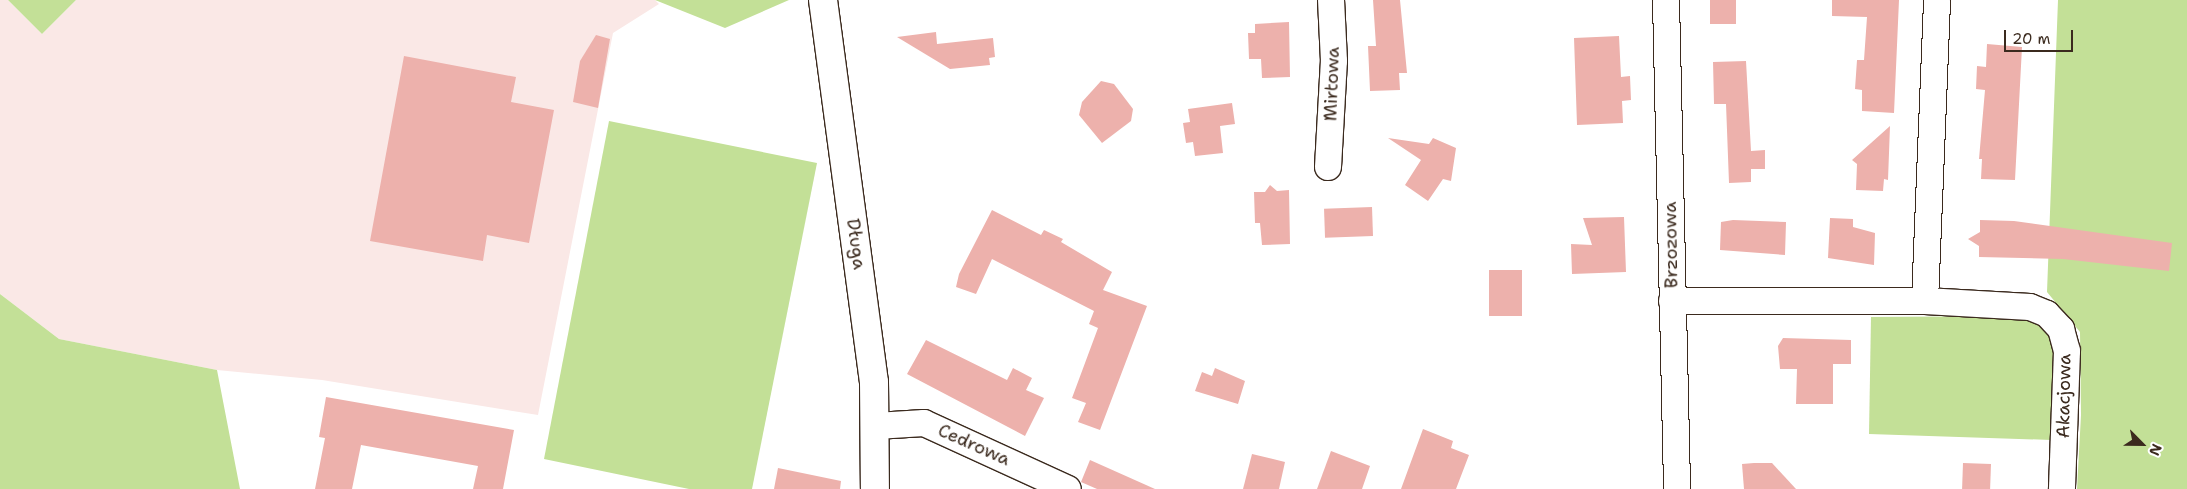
<!DOCTYPE html>
<meta charset="utf-8">
<style>
body{margin:0}
#map{position:relative;width:2187px;height:489px;overflow:hidden;background:#fff;font-family:"Shantell Sans",sans-serif}
div>[style]{position:absolute}
[style*='--x']{left:calc(var(--x)*1px);top:calc(var(--y)*1px);width:calc(var(--w)*1px);rotate:calc(var(--a)*1deg)}
.built>*{inset:0;background:#fae8e6}
.green>*{inset:0;background:#c3e097}
.building>*{inset:0;background:#edb1ac;transform-origin:0 0}
.roads{filter:drop-shadow(1px 0 #3b2a1e) drop-shadow(-1px 0 #3b2a1e) drop-shadow(0 1px #3b2a1e) drop-shadow(0 -1px #3b2a1e)}
.minor>*{height:26px;margin:-13px;padding:0 13px;transform-origin:13px;border-radius:13px;background:#fff}
.tertiary>*{height:28px;margin:-14px;padding:0 14px;transform-origin:14px;border-radius:14px;background:#fff}
span{translate:-50% -50%;white-space:nowrap;text-align:center;line-height:1.15;-webkit-text-stroke:5px #fff;paint-order:stroke}
.street-label{font-size:18px;color:#3b2a1e}
.north{position:absolute;left:2117px;top:419px;width:50px;height:50px;-webkit-text-stroke:4px #fff;paint-order:stroke;rotate:113deg;font-size:14px;font-weight:700;line-height:20px;text-align:center;color:#3b2a1e}
.north::after{content:'';display:block;margin:auto;width:18px;height:22px;background:#3b2a1e;clip-path:polygon(50% 0,100% 100%,50% 72%,0 100%)}
.scale{position:absolute;left:2004px;top:30px;width:69px;height:22px;box-sizing:border-box;border:2px solid #3b2a1e;border-top:0;padding-left:6px;font-size:15px;line-height:18px;white-space:nowrap;color:#3b2a1e;-webkit-text-stroke:4px #fff;paint-order:stroke}
</style>
<div id="map">
<div class="built">
<i style="clip-path:polygon(0 0,8px 0,42px 34px,76px 0,655px 0,659px 4px,613px 33px,538px 415px,322px 380px,217px 370px,59px 339px,0 294px)"></i>
</div>
<div class="green">
<i style="clip-path:polygon(8px 0,76px 0,42px 34px)"></i>
<i style="clip-path:polygon(655px 0,789px 0,725px 28px)"></i>
<i style="clip-path:polygon(2058px 0,2187px 0,2187px 489px,2077px 489px,2081px 415px,2080px 332px,2047px 292px)"></i>
<i style="clip-path:polygon(609px 121px,817px 163px,752px 489px,689px 489px,544px 459px)"></i>
<i style="clip-path:polygon(0 294px,59px 339px,217px 370px,240px 489px,0 489px)"></i>
<i style="clip-path:polygon(2030px 316px,2044px 323px,2057px 355px,2051px 440px,1869px 434px,1871px 317px)"></i>
</div>
<div class="building">
<i style="clip-path:polygon(1373px 0,1400px 0,1407px 73px,1399px 73px,1400px 90px,1370px 91px,1368px 46px,1376px 46px)"></i>
<i style="left:1710px;top:0;width:26px;height:24px"></i>
<i style="clip-path:polygon(1832px 0,1899px 0,1894px 113px,1862px 111px,1862px 90px,1855px 89px,1857px 60px,1864px 60px,1867px 17px,1832px 16px)"></i>
<i style="clip-path:polygon(1289px 22px,1290px 77px,1262px 78px,1261px 59px,1249px 59px,1248px 33px,1255px 33px,1255px 24px)"></i>
<i style="clip-path:polygon(936px 32px,937px 44px,993px 38px,995px 57px,989px 58px,990px 65px,950px 69px,897px 37px)"></i>
<i style="clip-path:polygon(596px 35px,610px 39px,598px 108px,573px 102px,580px 61px)"></i>
<i style="clip-path:polygon(1619px 36px,1621px 77px,1630px 76px,1631px 100px,1622px 101px,1623px 123px,1577px 125px,1574px 38px)"></i>
<i style="clip-path:polygon(1987px 44px,2022px 47px,2015px 180px,1981px 179px,1982px 159px,1979px 159px,1985px 90px,1976px 89px,1977px 66px,1986px 67px)"></i>
<i style="clip-path:polygon(404px 56px,516px 77px,511px 102px,554px 110px,529px 243px,487px 235px,483px 261px,370px 241px)"></i>
<i style="clip-path:polygon(1746px 61px,1751px 151px,1765px 150px,1765px 169px,1751px 169px,1751px 182px,1729px 183px,1726px 104px,1714px 104px,1713px 62px)"></i>
<i style="clip-path:polygon(1101px 81px,1114px 84px,1133px 109px,1131px 121px,1102px 143px,1079px 115px,1082px 102px)"></i>
<i style="clip-path:polygon(1232px 103px,1235px 124px,1220px 126px,1223px 153px,1195px 156px,1193px 142px,1186px 143px,1183px 123px,1190px 122px,1188px 109px)"></i>
<i style="clip-path:polygon(1890px 126px,1888px 180px,1884px 179px,1883px 191px,1856px 190px,1857px 164px,1852px 160px)"></i>
<i style="clip-path:polygon(1388px 138px,1429px 144px,1433px 138px,1456px 148px,1451px 181px,1443px 179px,1428px 201px,1405px 185px,1421px 160px)"></i>
<i style="clip-path:polygon(1270px 185px,1277px 191px,1289px 190px,1290px 244px,1262px 245px,1260px 223px,1255px 223px,1254px 192px,1265px 192px)"></i>
<i style="left:1372px;top:207px;width:29px;height:48px;rotate:88deg"></i>
<i style="clip-path:polygon(992px 210px,1041px 235px,1044px 230px,1063px 239px,1061px 242px,1112px 272px,1103px 290px,1147px 306px,1100px 430px,1078px 422px,1086px 403px,1072px 398px,1098px 328px,1089px 324px,1094px 311px,992px 259px,976px 294px,956px 287px,959px 274px)"></i>
<i style="clip-path:polygon(1624px 217px,1626px 272px,1572px 274px,1571px 244px,1592px 245px,1583px 218px)"></i>
<i style="clip-path:polygon(1830px 218px,1853px 219px,1853px 227px,1875px 233px,1874px 265px,1828px 258px)"></i>
<i style="clip-path:polygon(1733px 220px,1786px 222px,1785px 255px,1720px 250px,1721px 222px)"></i>
<i style="clip-path:polygon(1980px 220px,2014px 221px,2172px 243px,2169px 271px,2063px 259px,1979px 257px,1979px 246px,1968px 239px,1980px 232px)"></i>
<i style="left:1522px;top:270px;width:46px;height:33px;rotate:90deg"></i>
<i style="clip-path:polygon(1783px 338px,1851px 340px,1851px 364px,1833px 364px,1833px 404px,1796px 404px,1797px 369px,1780px 369px,1778px 346px)"></i>
<i style="clip-path:polygon(926px 340px,1007px 380px,1013px 368px,1032px 378px,1026px 390px,1044px 398px,1025px 436px,907px 374px)"></i>
<i style="clip-path:polygon(1215px 368px,1245px 381px,1238px 404px,1195px 391px,1202px 372px,1212px 376px)"></i>
<i style="clip-path:polygon(326px 397px,514px 430px,503px 489px,473px 489px,478px 466px,361px 445px,352px 489px,315px 489px,325px 438px,319px 437px)"></i>
<i style="clip-path:polygon(1423px 429px,1453px 441px,1451px 448px,1469px 455px,1456px 489px,1401px 489px)"></i>
<i style="clip-path:polygon(1331px 451px,1370px 466px,1362px 489px,1317px 489px)"></i>
<i style="clip-path:polygon(1252px 454px,1285px 462px,1279px 489px,1243px 489px)"></i>
<i style="clip-path:polygon(1090px 460px,1155px 489px,1097px 489px,1081px 482px)"></i>
<i style="clip-path:polygon(1754px 463px,1772px 463px,1796px 489px,1744px 489px,1742px 464px)"></i>
<i style="left:1963px;top:463px;width:28px;height:26px;rotate:2deg"></i>
<i style="clip-path:polygon(778px 468px,841px 481px,840px 489px,774px 489px)"></i>
</div>
<div class="roads">
<div class="minor">
<i style="--x:1666;--y:0;--w:489;--a:88.7"></i>
<i style="--x:1328;--y:167;--w:106;--a:-86.8"></i>
<i style="--x:1334;--y:61;--w:61;--a:-92.8"></i>
<i style="--x:1672;--y:301;--w:253;--a:0"></i>
<i style="--x:1925;--y:301;--w:301;--a:-87.7"></i>
<i style="--x:1925;--y:301;--w:105;--a:3.3"></i>
<i style="--x:2030;--y:307;--w:18;--a:22"></i>
<i style="--x:2047;--y:314;--w:21;--a:47"></i>
<i style="--x:2061;--y:329;--w:23;--a:75"></i>
<i style="--x:2067;--y:351;--w:138;--a:92.1"></i>
<i style="--x:876;--y:426;--w:48;--a:-3.6"></i>
<i style="--x:924;--y:423;--w:158;--a:24.6"></i>
</div>
<div class="tertiary">
<i style="--x:823;--y:0;--w:385;--a:82.4"></i>
<i style="--x:874;--y:382;--w:107;--a:89.5"></i>
</div>
</div>
<div class="street-label">
<span style="left:1332px;top:84px;rotate:-88deg">Mirtowa</span>
<span style="left:856px;top:244px;rotate:82deg">Długa</span>
<span style="left:1671px;top:245px;rotate:-91deg">Brzozowa</span>
<span style="left:2064px;top:396px;rotate:-89deg">Akacjowa</span>
<span style="left:974px;top:445px;rotate:24deg">Cedrowa</span>
</div>
<div class="north">N</div>
<div class="scale">20 m</div>
</div>
